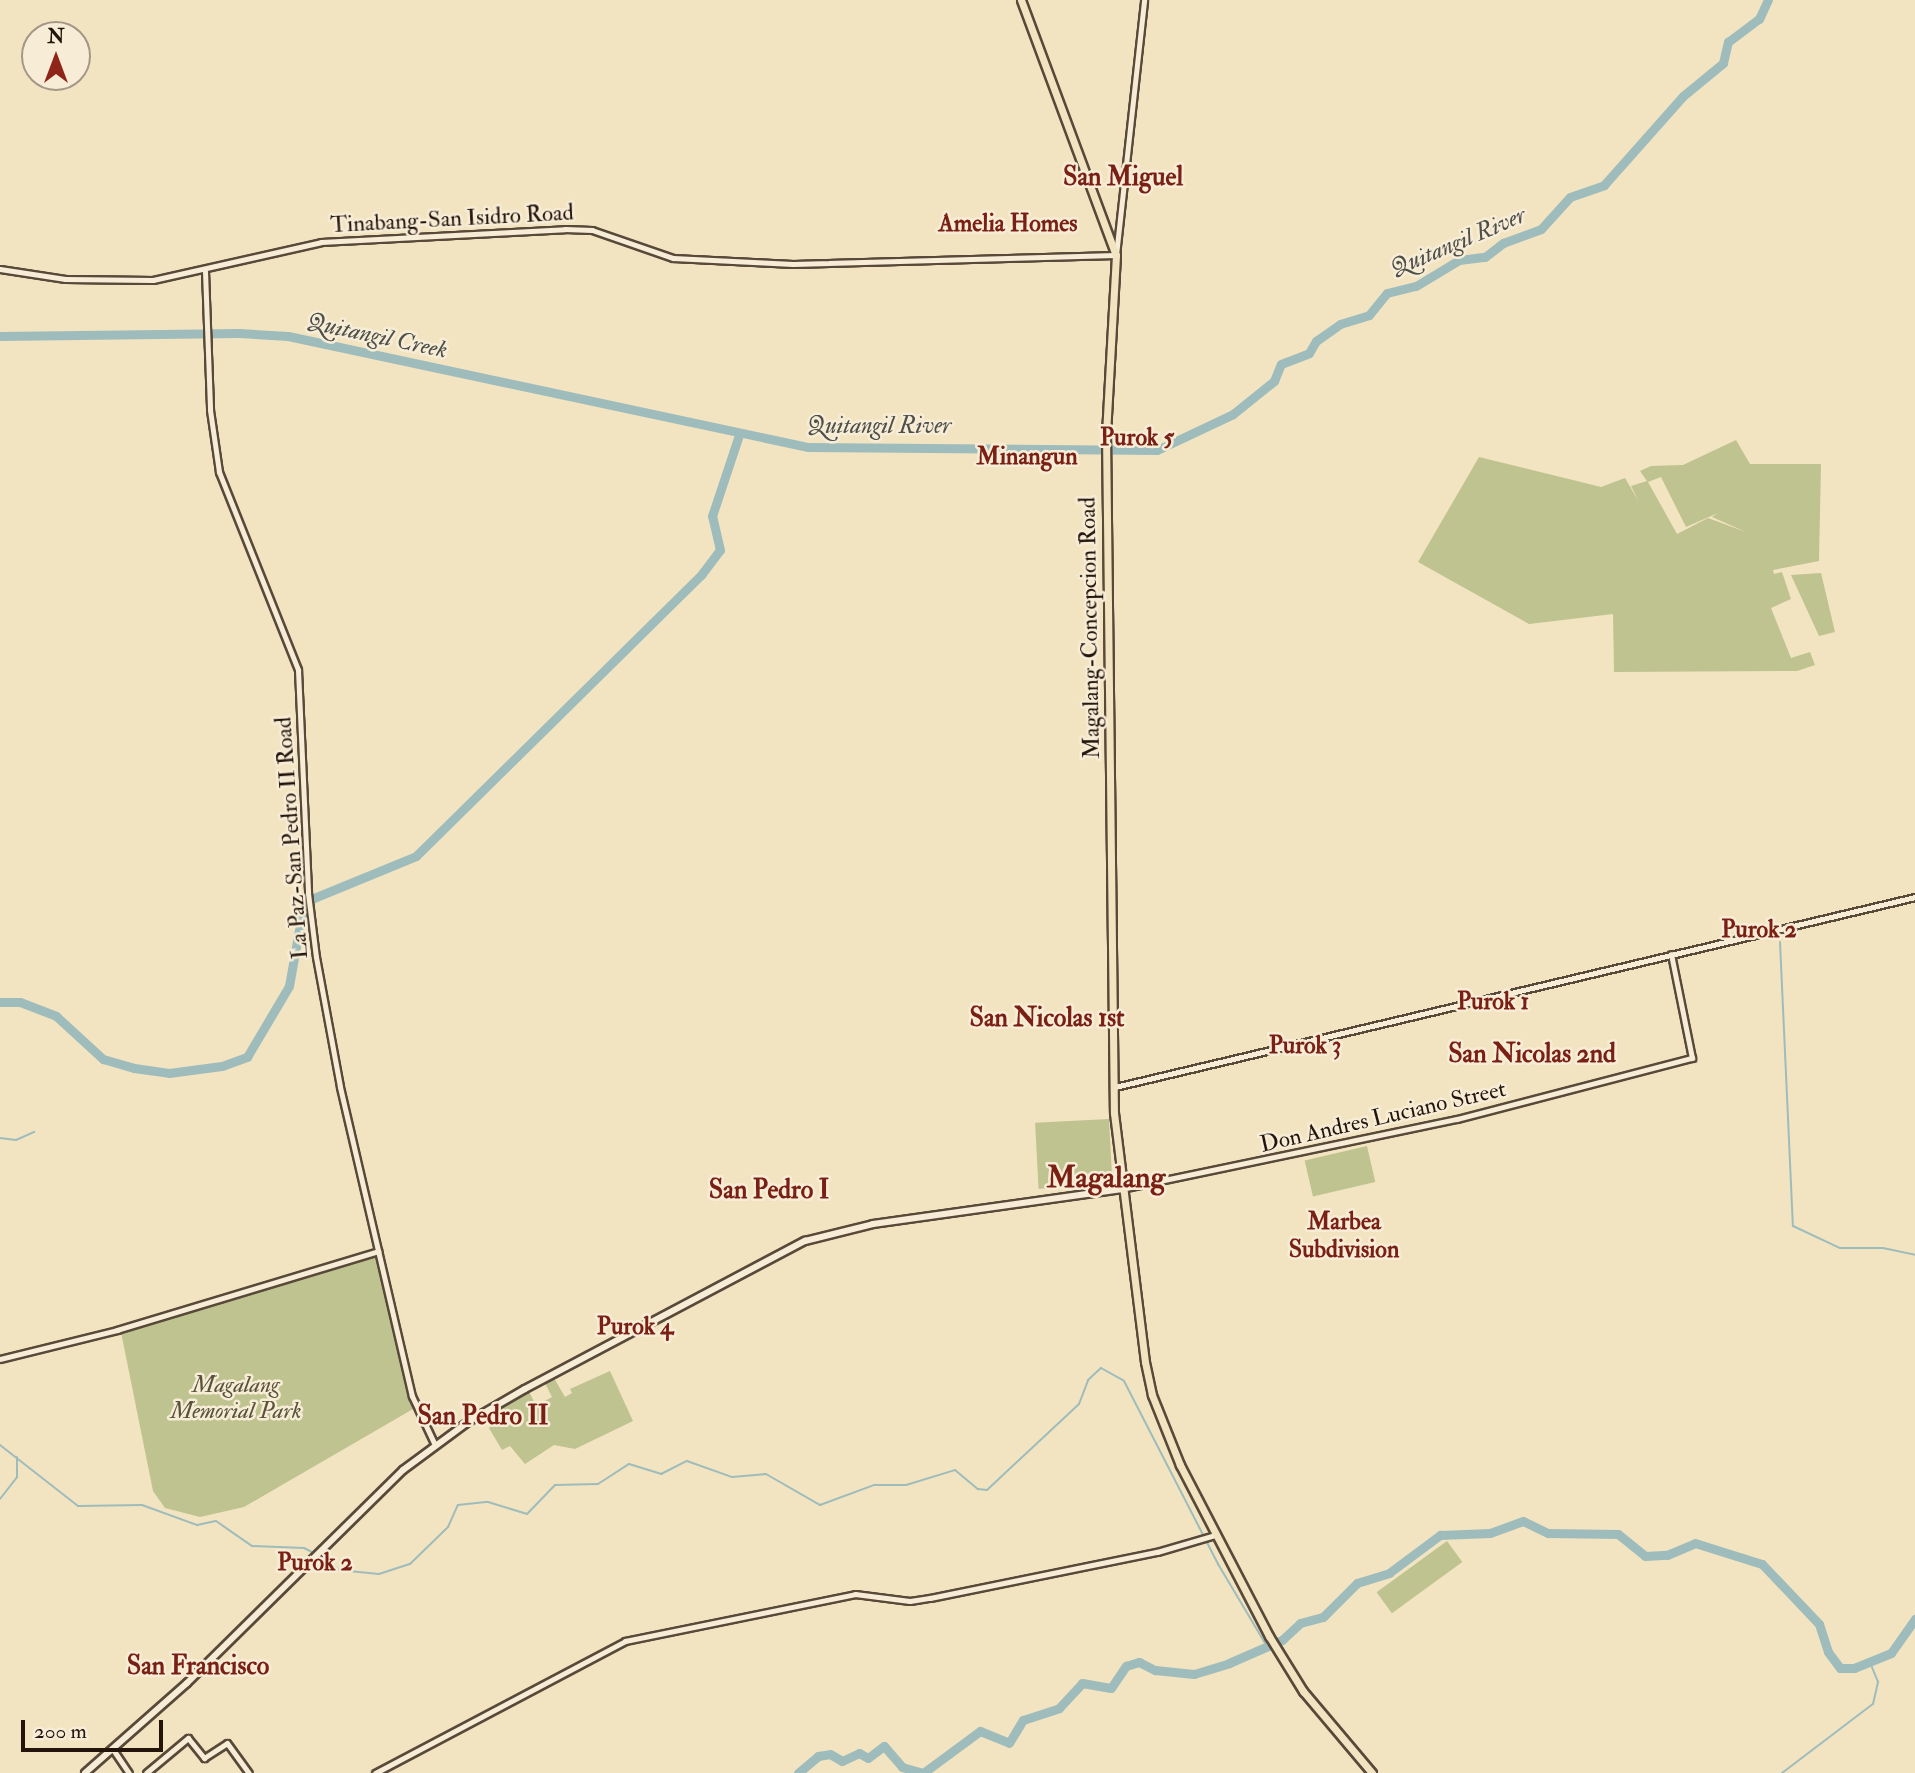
<!DOCTYPE html>
<style>
body{margin:0}
#map{position:relative;width:1915px;height:1773px;overflow:hidden;background:#f2e4c1;font-family:"IM FELL Double Pica",serif}
div>[style]{position:absolute}
[style*='--x']{left:calc(var(--x)*1px);top:calc(var(--y)*1px);width:calc(var(--w)*1px);rotate:calc(var(--a)*1deg)}
.green>*{inset:0;background:#bec390;transform-origin:0 0}
.stream>*{height:2px;margin:-1px;padding:0 1px;transform-origin:1px;border-radius:1px;background:#9fbcbc}
.river>*{height:9px;margin:-4.5px;padding:0 4.5px;transform-origin:4.5px;border-radius:4.5px;background:#9fbcbc}
.roads{filter:drop-shadow(2px 0 #584939) drop-shadow(-2px 0 #584939) drop-shadow(0 2px #584939) drop-shadow(0 -2px #584939)}
.tertiary>*{height:5px;margin:-2.5px;padding:0 2.5px;transform-origin:2.5px;border-radius:2.5px;background:#f7edd7}
.secondary>*{height:6px;margin:-3px;padding:0 3px;transform-origin:3px;border-radius:3px;background:#f7edd7}
.primary>*{height:7px;margin:-3.5px;padding:0 3.5px;transform-origin:3.5px;border-radius:3.5px;background:#f2e4c1}
span{translate:-50% -50%;white-space:nowrap;text-align:center;line-height:1.15;-webkit-text-stroke:5px #f7edd7;paint-order:stroke}
.street-label{font-size:23px;color:#24150c}
.park-label{font-size:23px;color:#5a523a;font-style:italic}
.neighbourhood-label{font-size:24px;color:#7a1f14;font-weight:700}
.water-label{font-size:24px;color:#4f4f4a;font-style:italic}
.quarter-label{font-size:26px;color:#7a1f14;font-weight:700}
.district-label{font-size:30px;color:#7a1f14;font-weight:700}
.north{position:absolute;left:21px;top:21px;width:70px;height:70px;box-sizing:border-box;background:#f7edd7;border:2px solid #a39786;border-radius:50%;rotate:0deg;font-size:19px;font-weight:700;line-height:28px;text-align:center;color:#24150c}
.north::after{content:'';display:block;margin:auto;width:24px;height:32px;background:#8f2418;clip-path:polygon(50% 0,100% 100%,50% 72%,0 100%)}
.scale{position:absolute;left:21px;top:1720px;width:142px;height:32px;box-sizing:border-box;border:4px solid #24150c;border-top:0;padding-left:9px;font-size:21px;line-height:24px;white-space:nowrap;color:#24150c;-webkit-text-stroke:5px #f7edd7;paint-order:stroke}
</style>
<div id="map">
<div class="green">
<i style="clip-path:polygon(evenodd,1736px 440px,1750px 464px,1821px 464px,1819px 561px,1773px 570px,1774px 574px,1782px 572px,1791px 599px,1771px 608px,1791px 658px,1810px 652px,1815px 665px,1797px 671px,1614px 672px,1613px 614px,1529px 624px,1418px 562px,1479px 457px,1601px 487px,1625px 478px,1639px 502px,1631px 486px,1647px 481px,1640px 471px,1651px 466px,1683px 465px,1736px 440px,1661px 477px,1686px 527px,1718px 513px,1712px 517px,1746px 532px,1708px 518px,1677px 534px,1648px 482px,1661px 477px)"></i>
<i style="clip-path:polygon(1821px 573px,1835px 632px,1819px 636px,1791px 575px)"></i>
<i style="left:1109px;top:1119px;width:66px;height:74px;rotate:87deg"></i>
<i style="left:1367px;top:1146px;width:37px;height:64px;rotate:77deg"></i>
<i style="clip-path:polygon(376px 1254px,413px 1409px,244px 1507px,200px 1517px,165px 1508px,153px 1491px,121px 1332px)"></i>
<i style="clip-path:polygon(610px 1371px,633px 1421px,575px 1449px,554px 1445px,525px 1464px,510px 1446px,502px 1450px,489px 1428px,499px 1417px,495px 1411px,529px 1391px,536px 1406px,552px 1397px,545px 1383px,554px 1378px,565px 1397px,572px 1393px,570px 1389px)"></i>
<i style="left:1447px;top:1541px;width:26px;height:87px;rotate:54deg"></i>
</div>
<div class="stream">
<i style="--x:1780;--y:942;--w:284;--a:87.4"></i>
<i style="--x:1793;--y:1226;--w:52;--a:25.1"></i>
<i style="--x:1840;--y:1248;--w:43;--a:0"></i>
<i style="--x:1883;--y:1248;--w:33;--a:12"></i>
<i style="--x:0;--y:1138;--w:16;--a:7"></i>
<i style="--x:16;--y:1140;--w:20;--a:-24"></i>
<i style="--x:0;--y:1445;--w:99;--a:38"></i>
<i style="--x:78;--y:1506;--w:64;--a:-0.9"></i>
<i style="--x:142;--y:1505;--w:59;--a:20"></i>
<i style="--x:197;--y:1525;--w:19;--a:-12"></i>
<i style="--x:216;--y:1521;--w:44;--a:34.8"></i>
<i style="--x:252;--y:1546;--w:52;--a:2.2"></i>
<i style="--x:304;--y:1548;--w:13;--a:27"></i>
<i style="--x:0;--y:1499;--w:28;--a:-52"></i>
<i style="--x:17;--y:1477;--w:20;--a:-90"></i>
<i style="--x:322;--y:1556;--w:22;--a:39"></i>
<i style="--x:339;--y:1570;--w:40;--a:5.7"></i>
<i style="--x:379;--y:1574;--w:33;--a:-18"></i>
<i style="--x:410;--y:1564;--w:53;--a:-44.2"></i>
<i style="--x:448;--y:1527;--w:24;--a:-66"></i>
<i style="--x:458;--y:1505;--w:30;--a:-6"></i>
<i style="--x:488;--y:1502;--w:41;--a:17.1"></i>
<i style="--x:527;--y:1514;--w:40;--a:-46"></i>
<i style="--x:555;--y:1485;--w:43;--a:-1.3"></i>
<i style="--x:598;--y:1484;--w:37;--a:-33"></i>
<i style="--x:629;--y:1464;--w:34;--a:17"></i>
<i style="--x:661;--y:1474;--w:29;--a:-27"></i>
<i style="--x:687;--y:1461;--w:48;--a:19.6"></i>
<i style="--x:732;--y:1477;--w:34;--a:-5"></i>
<i style="--x:766;--y:1474;--w:62;--a:29.9"></i>
<i style="--x:820;--y:1505;--w:58;--a:-20.3"></i>
<i style="--x:874;--y:1485;--w:32;--a:0"></i>
<i style="--x:906;--y:1485;--w:51;--a:-17"></i>
<i style="--x:955;--y:1470;--w:30;--a:40"></i>
<i style="--x:978;--y:1489;--w:9;--a:6"></i>
<i style="--x:987;--y:1490;--w:126;--a:-43.1"></i>
<i style="--x:1079;--y:1404;--w:26;--a:-69"></i>
<i style="--x:1088;--y:1380;--w:18;--a:-43"></i>
<i style="--x:1101;--y:1368;--w:26;--a:29"></i>
<i style="--x:1124;--y:1381;--w:206;--a:62.8"></i>
<i style="--x:1218;--y:1564;--w:94;--a:59.3"></i>
<i style="--x:1782;--y:1773;--w:114;--a:-37.2"></i>
<i style="--x:1873;--y:1704;--w:23;--a:-77"></i>
<i style="--x:1878;--y:1682;--w:22;--a:-112"></i>
</div>
<div class="river">
<i style="--x:0;--y:336;--w:239;--a:-0.7"></i>
<i style="--x:239;--y:333;--w:49;--a:3.5"></i>
<i style="--x:288;--y:336;--w:532;--a:12.05"></i>
<i style="--x:808;--y:447;--w:349;--a:0.5"></i>
<i style="--x:1157;--y:450;--w:84;--a:-25.3"></i>
<i style="--x:1233;--y:414;--w:53;--a:-38.8"></i>
<i style="--x:1274;--y:381;--w:18;--a:-68"></i>
<i style="--x:1281;--y:364;--w:30;--a:-21"></i>
<i style="--x:1309;--y:353;--w:14;--a:-60"></i>
<i style="--x:1316;--y:341;--w:29;--a:-35"></i>
<i style="--x:1340;--y:324;--w:30;--a:-17"></i>
<i style="--x:1369;--y:315;--w:28;--a:-51"></i>
<i style="--x:1387;--y:293;--w:30;--a:-14"></i>
<i style="--x:1416;--y:286;--w:50;--a:-31.2"></i>
<i style="--x:1459;--y:260;--w:26;--a:-7"></i>
<i style="--x:1485;--y:257;--w:23;--a:-38"></i>
<i style="--x:1503;--y:243;--w:40;--a:-20.2"></i>
<i style="--x:1541;--y:229;--w:43;--a:-47.8"></i>
<i style="--x:1570;--y:197;--w:36;--a:-19"></i>
<i style="--x:1604;--y:185;--w:119;--a:-48.4"></i>
<i style="--x:1683;--y:96;--w:52;--a:-39.5"></i>
<i style="--x:1723;--y:63;--w:22;--a:-77"></i>
<i style="--x:1728;--y:42;--w:39;--a:-37"></i>
<i style="--x:1759;--y:19;--w:21;--a:-65"></i>
<i style="--x:0;--y:1002;--w:20;--a:0"></i>
<i style="--x:20;--y:1002;--w:39;--a:21"></i>
<i style="--x:56;--y:1016;--w:64;--a:42.5"></i>
<i style="--x:103;--y:1059;--w:32;--a:16"></i>
<i style="--x:134;--y:1068;--w:35;--a:8"></i>
<i style="--x:169;--y:1073;--w:53;--a:-7.5"></i>
<i style="--x:222;--y:1066;--w:27;--a:-20"></i>
<i style="--x:247;--y:1057;--w:82;--a:-59.4"></i>
<i style="--x:289;--y:986;--w:85;--a:-79.9"></i>
<i style="--x:304;--y:902;--w:121;--a:-22.3"></i>
<i style="--x:416;--y:856;--w:400;--a:-44.6"></i>
<i style="--x:701;--y:575;--w:31;--a:-53"></i>
<i style="--x:720;--y:550;--w:35;--a:-103"></i>
<i style="--x:712;--y:516;--w:85;--a:-71.6"></i>
<i style="--x:798;--y:1773;--w:26;--a:-40"></i>
<i style="--x:818;--y:1756;--w:12;--a:-9"></i>
<i style="--x:830;--y:1754;--w:14;--a:30"></i>
<i style="--x:842;--y:1761;--w:19;--a:-25"></i>
<i style="--x:859;--y:1753;--w:10;--a:29"></i>
<i style="--x:868;--y:1758;--w:20;--a:-37"></i>
<i style="--x:884;--y:1746;--w:28;--a:49"></i>
<i style="--x:902;--y:1767;--w:22;--a:16"></i>
<i style="--x:923;--y:1773;--w:71;--a:-36.4"></i>
<i style="--x:980;--y:1731;--w:31;--a:22"></i>
<i style="--x:1009;--y:1743;--w:27;--a:-59"></i>
<i style="--x:1023;--y:1720;--w:38;--a:-18"></i>
<i style="--x:1059;--y:1708;--w:34;--a:-47"></i>
<i style="--x:1082;--y:1683;--w:29;--a:10"></i>
<i style="--x:1111;--y:1688;--w:27;--a:-56"></i>
<i style="--x:1126;--y:1666;--w:14;--a:-17"></i>
<i style="--x:1139;--y:1662;--w:18;--a:27"></i>
<i style="--x:1155;--y:1670;--w:39;--a:6"></i>
<i style="--x:1194;--y:1674;--w:37;--a:-17"></i>
<i style="--x:1229;--y:1663;--w:58;--a:-23.5"></i>
<i style="--x:1282;--y:1640;--w:25;--a:-43"></i>
<i style="--x:1300;--y:1623;--w:24;--a:-15"></i>
<i style="--x:1323;--y:1617;--w:48;--a:-45"></i>
<i style="--x:1357;--y:1583;--w:34;--a:-17"></i>
<i style="--x:1389;--y:1573;--w:64;--a:-36.7"></i>
<i style="--x:1440;--y:1535;--w:50;--a:-2.3"></i>
<i style="--x:1490;--y:1533;--w:35;--a:-20"></i>
<i style="--x:1523;--y:1521;--w:28;--a:26"></i>
<i style="--x:1548;--y:1533;--w:70;--a:0.8"></i>
<i style="--x:1618;--y:1534;--w:35;--a:39"></i>
<i style="--x:1645;--y:1556;--w:22;--a:-3"></i>
<i style="--x:1667;--y:1555;--w:30;--a:-23"></i>
<i style="--x:1695;--y:1543;--w:70;--a:17.4"></i>
<i style="--x:1762;--y:1564;--w:83;--a:46.5"></i>
<i style="--x:1819;--y:1624;--w:29;--a:72"></i>
<i style="--x:1828;--y:1652;--w:20;--a:53"></i>
<i style="--x:1840;--y:1668;--w:14;--a:0"></i>
<i style="--x:1854;--y:1668;--w:40;--a:-22"></i>
<i style="--x:1891;--y:1653;--w:42;--a:-54.8"></i>
</div>
<div class="roads">
<div class="tertiary">
<i style="--x:0;--y:269;--w:66;--a:8.7"></i>
<i style="--x:65;--y:279;--w:88;--a:0.7"></i>
<i style="--x:153;--y:280;--w:172;--a:-12.7"></i>
<i style="--x:321;--y:242;--w:244;--a:-3"></i>
<i style="--x:565;--y:229;--w:27;--a:2"></i>
<i style="--x:592;--y:230;--w:86;--a:19.1"></i>
<i style="--x:673;--y:258;--w:120;--a:2.9"></i>
<i style="--x:793;--y:264;--w:323;--a:-1.6"></i>
<i style="--x:1116;--y:255;--w:257;--a:-83.7"></i>
<i style="--x:205;--y:271;--w:139;--a:87.9"></i>
<i style="--x:210;--y:410;--w:63;--a:81.7"></i>
<i style="--x:219;--y:472;--w:213;--a:68.2"></i>
<i style="--x:298;--y:670;--w:223;--a:87.4"></i>
<i style="--x:308;--y:893;--w:64;--a:82.9"></i>
<i style="--x:316;--y:957;--w:132;--a:79.5"></i>
<i style="--x:340;--y:1087;--w:317;--a:76.9"></i>
<i style="--x:412;--y:1396;--w:54;--a:64.9"></i>
<i style="--x:1115;--y:1087;--w:822;--a:-13.36"></i>
<i style="--x:1121;--y:1189;--w:343;--a:-11.8"></i>
<i style="--x:1457;--y:1119;--w:243;--a:-14.6"></i>
<i style="--x:1692;--y:1058;--w:106;--a:-101.4"></i>
<i style="--x:0;--y:1359;--w:121;--a:-13.9"></i>
<i style="--x:117;--y:1330;--w:273;--a:-16.8"></i>
<i style="--x:112;--y:1748;--w:30;--a:56"></i>
<i style="--x:146;--y:1773;--w:55;--a:-39.8"></i>
<i style="--x:188;--y:1738;--w:26;--a:51"></i>
<i style="--x:204;--y:1758;--w:27;--a:-33"></i>
<i style="--x:227;--y:1743;--w:37;--a:54"></i>
<i style="--x:375;--y:1773;--w:283;--a:-27.8"></i>
<i style="--x:625;--y:1641;--w:235;--a:-11.5"></i>
<i style="--x:855;--y:1594;--w:55;--a:7.3"></i>
<i style="--x:910;--y:1601;--w:20;--a:-9"></i>
<i style="--x:930;--y:1598;--w:232;--a:-11.5"></i>
<i style="--x:1157;--y:1552;--w:60;--a:-16.3"></i>
</div>
<div class="secondary">
<i style="--x:85;--y:1773;--w:136;--a:-41.4"></i>
<i style="--x:187;--y:1683;--w:303;--a:-44.6"></i>
<i style="--x:403;--y:1470;--w:81;--a:-36.4"></i>
<i style="--x:468;--y:1422;--w:66;--a:-30.1"></i>
<i style="--x:525;--y:1389;--w:317;--a:-27.9"></i>
<i style="--x:805;--y:1241;--w:70;--a:-14"></i>
<i style="--x:873;--y:1224;--w:250;--a:-8"></i>
</div>
<div class="primary">
<i style="--x:1021;--y:0;--w:272;--a:69.6"></i>
<i style="--x:1116;--y:255;--w:178;--a:93.2"></i>
<i style="--x:1106;--y:433;--w:680;--a:89.33"></i>
<i style="--x:1114;--y:1113;--w:251;--a:82.9"></i>
<i style="--x:1145;--y:1362;--w:34;--a:78"></i>
<i style="--x:1152;--y:1395;--w:75;--a:68.2"></i>
<i style="--x:1180;--y:1465;--w:193;--a:62.5"></i>
<i style="--x:1269;--y:1636;--w:65;--a:58.3"></i>
<i style="--x:1303;--y:1691;--w:107;--a:49.9"></i>
</div>
</div>
<div class="street-label">
<span style="left:452px;top:219px;rotate:-3deg">Tinabang-San Isidro Road</span>
<span style="left:1090px;top:628px;rotate:-91deg">Magalang-Concepcion Road</span>
<span style="left:292px;top:838px;rotate:-94deg">La Paz-San Pedro II Road</span>
<span style="left:1383px;top:1117px;rotate:-13deg">Don Andres Luciano Street</span>
</div>
<div class="park-label">
<span style="left:236px;top:1398px">Magalang<br>Memorial Park</span>
</div>
<div class="neighbourhood-label">
<span style="left:1008px;top:224px">Amelia Homes</span>
<span style="left:1137px;top:438px">Purok 5</span>
<span style="left:1027px;top:457px">Minangun</span>
<span style="left:1759px;top:930px">Purok 2</span>
<span style="left:1493px;top:1002px">Purok 1</span>
<span style="left:1305px;top:1046px">Purok 3</span>
<span style="left:1344px;top:1236px">Marbea<br>Subdivision</span>
<span style="left:635px;top:1327px">Purok 4</span>
<span style="left:315px;top:1563px">Purok 2</span>
</div>
<div class="water-label">
<span style="left:1458px;top:242px;rotate:-23deg">Quitangil River</span>
<span style="left:377px;top:336px;rotate:12deg">Quitangil Creek</span>
<span style="left:879px;top:426px">Quitangil River</span>
</div>
<div class="quarter-label">
<span style="left:1123px;top:178px">San Miguel</span>
<span style="left:1047px;top:1019px">San Nicolas 1st</span>
<span style="left:1532px;top:1055px">San Nicolas 2nd</span>
<span style="left:769px;top:1191px">San Pedro I</span>
<span style="left:483px;top:1417px">San Pedro II</span>
<span style="left:198px;top:1667px">San Francisco</span>
</div>
<div class="district-label">
<span style="left:1106px;top:1178px">Magalang</span>
</div>
<div class="north">N</div>
<div class="scale">200 m</div>
</div>
